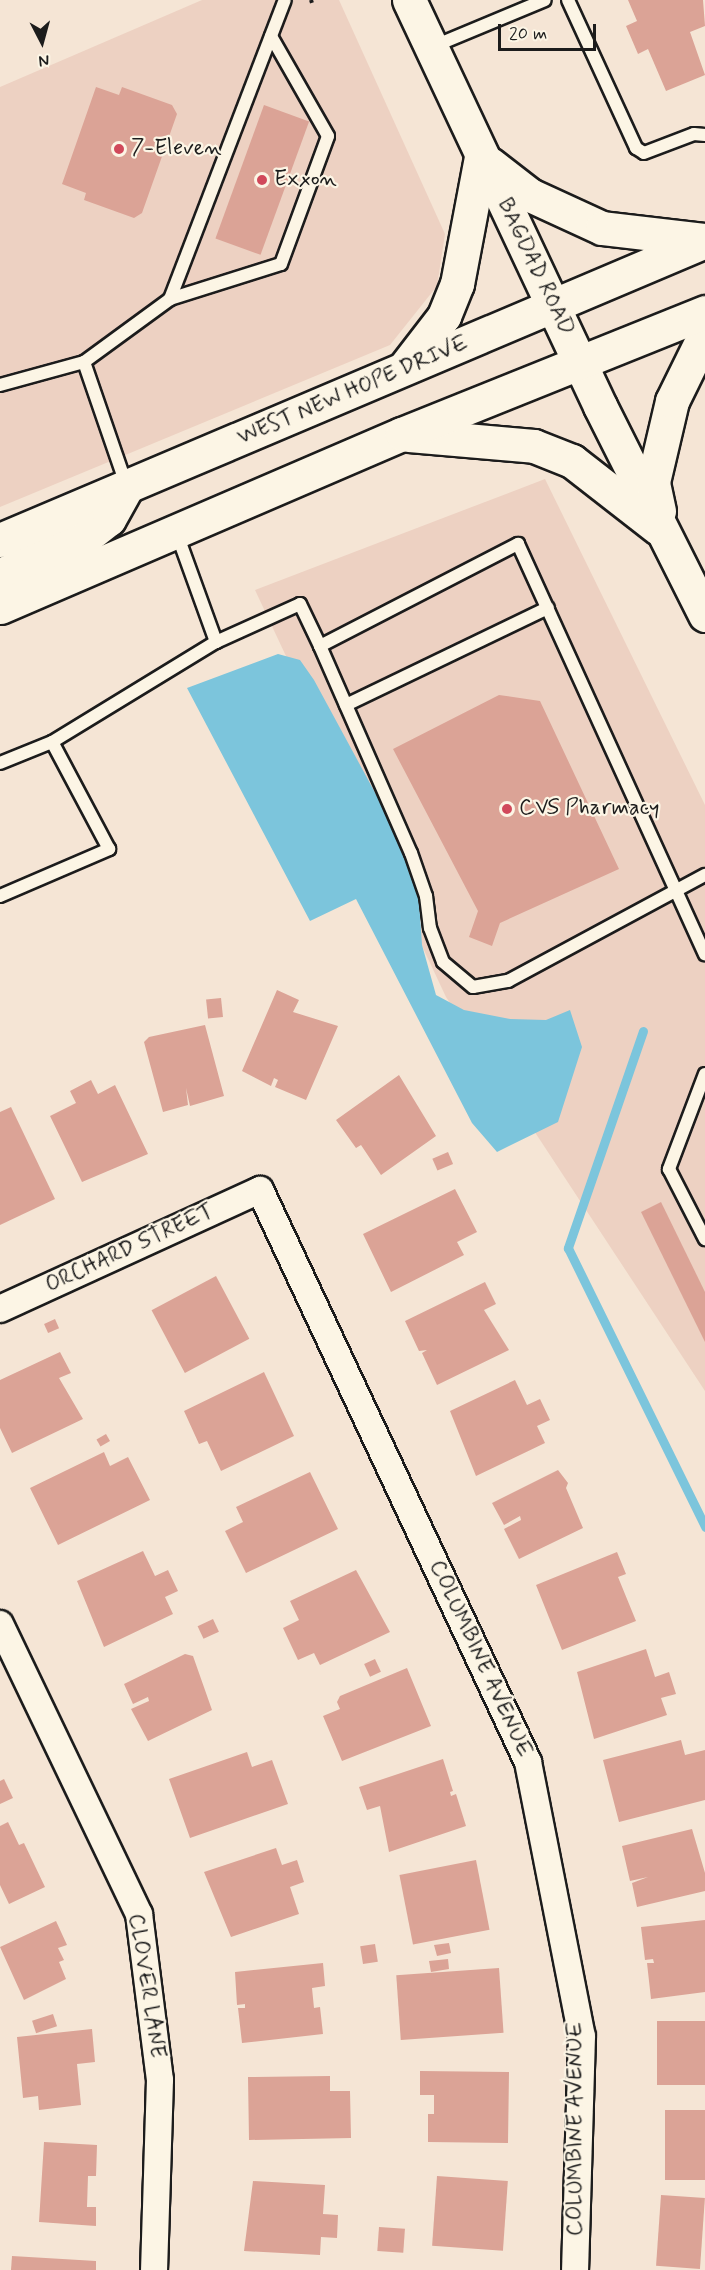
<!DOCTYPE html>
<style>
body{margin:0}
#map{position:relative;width:705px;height:2270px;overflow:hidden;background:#f5e5d5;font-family:Mynerve,sans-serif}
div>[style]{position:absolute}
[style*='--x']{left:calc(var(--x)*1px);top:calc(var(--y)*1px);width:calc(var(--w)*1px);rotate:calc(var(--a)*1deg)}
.built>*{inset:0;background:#edd1c2}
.water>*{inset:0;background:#7cc5dc}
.stream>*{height:9px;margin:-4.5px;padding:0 4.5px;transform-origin:4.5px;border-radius:4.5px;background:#7cc5dc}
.building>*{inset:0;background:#dba396;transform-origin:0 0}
.path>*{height:4px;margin-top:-2px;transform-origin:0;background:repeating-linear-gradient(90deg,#1c1c1c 0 6px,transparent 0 10.5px)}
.roads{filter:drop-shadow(2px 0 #1c1c1c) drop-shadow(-2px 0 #1c1c1c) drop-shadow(0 2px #1c1c1c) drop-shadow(0 -2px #1c1c1c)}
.lane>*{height:12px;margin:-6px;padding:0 6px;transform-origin:6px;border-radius:6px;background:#fcf5e5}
.street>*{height:26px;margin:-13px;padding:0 13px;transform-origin:13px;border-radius:13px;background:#fcf5e5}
.secondary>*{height:33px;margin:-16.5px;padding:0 16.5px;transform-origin:16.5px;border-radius:16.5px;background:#fcf5e5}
.dots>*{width:16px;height:16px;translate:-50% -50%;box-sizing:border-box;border:3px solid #fcf5e5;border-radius:50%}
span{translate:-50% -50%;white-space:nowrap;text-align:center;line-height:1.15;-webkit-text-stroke:4.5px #fcf5e5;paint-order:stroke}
.poi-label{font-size:22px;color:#1c1c1c}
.left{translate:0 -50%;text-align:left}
.street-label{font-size:22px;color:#1c1c1c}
.north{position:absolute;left:12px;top:12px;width:60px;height:60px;-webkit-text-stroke:4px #fcf5e5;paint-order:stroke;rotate:174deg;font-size:16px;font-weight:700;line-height:24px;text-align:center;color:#1c1c1c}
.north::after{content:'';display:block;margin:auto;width:21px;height:27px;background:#1c1c1c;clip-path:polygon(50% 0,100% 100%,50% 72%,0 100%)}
.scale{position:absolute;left:498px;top:24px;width:98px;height:27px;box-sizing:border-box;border:3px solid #1c1c1c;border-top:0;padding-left:8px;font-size:18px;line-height:21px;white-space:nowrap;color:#1c1c1c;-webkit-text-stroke:4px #fcf5e5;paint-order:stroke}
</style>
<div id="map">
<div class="built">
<i style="clip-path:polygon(202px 0,339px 0,445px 234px,437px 286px,390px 345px,0 507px,0 87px)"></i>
<i style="clip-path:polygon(545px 479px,705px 805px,705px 1391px,446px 997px,255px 590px)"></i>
</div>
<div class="water">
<i style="clip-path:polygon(278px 654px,300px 660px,314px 680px,417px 870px,422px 945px,436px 995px,464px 1010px,510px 1019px,546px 1020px,570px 1010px,582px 1047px,558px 1122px,497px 1152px,472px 1123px,356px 899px,310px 921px,187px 688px)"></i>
</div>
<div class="stream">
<i style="--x:643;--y:1031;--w:230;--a:109.1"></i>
<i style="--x:568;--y:1248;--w:311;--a:63.8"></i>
</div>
<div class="building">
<i style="clip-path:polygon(628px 0,703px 0,705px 26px,690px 32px,705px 75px,666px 91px,648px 49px,638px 54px,626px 26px,637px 21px)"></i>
<i style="clip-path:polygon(96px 87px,119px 95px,122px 87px,172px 105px,177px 114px,142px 213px,134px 218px,84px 200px,86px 193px,62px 184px)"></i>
<i style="left:264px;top:105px;width:48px;height:142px;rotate:20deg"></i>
<i style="clip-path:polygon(499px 695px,540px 701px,619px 869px,500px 923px,492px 946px,469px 937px,478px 911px,393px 749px)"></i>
<i style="clip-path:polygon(277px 990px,299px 1000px,293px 1012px,338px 1026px,306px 1100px,275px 1087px,278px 1080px,274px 1078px,271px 1086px,242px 1071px)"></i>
<i style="left:221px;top:998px;width:19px;height:15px;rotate:84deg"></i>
<i style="clip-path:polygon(205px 1025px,224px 1096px,190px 1106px,186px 1088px,188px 1105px,163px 1112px,144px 1042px,149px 1037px)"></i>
<i style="clip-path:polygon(399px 1075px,436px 1136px,381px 1175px,361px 1145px,356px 1148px,336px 1120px)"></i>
<i style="clip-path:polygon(91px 1080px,98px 1094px,115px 1085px,148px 1154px,82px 1182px,50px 1116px,76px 1103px,70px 1091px)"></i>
<i style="clip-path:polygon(11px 1107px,55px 1199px,0 1225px,0 1112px)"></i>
<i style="left:448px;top:1152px;width:13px;height:17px;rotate:67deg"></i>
<i style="clip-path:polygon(455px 1189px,477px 1232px,457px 1242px,464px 1255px,391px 1292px,363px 1234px)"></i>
<i style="clip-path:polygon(661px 1202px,705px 1292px,705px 1342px,641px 1212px)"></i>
<i style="left:216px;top:1276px;width:71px;height:73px;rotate:62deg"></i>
<i style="clip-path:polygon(485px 1282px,496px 1304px,484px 1310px,509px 1350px,437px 1385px,422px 1353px,427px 1350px,419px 1351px,405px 1321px)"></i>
<i style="left:55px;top:1319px;width:10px;height:12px;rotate:66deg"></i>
<i style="clip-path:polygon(60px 1352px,71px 1373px,59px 1378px,83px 1419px,12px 1453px,0 1428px,0 1380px)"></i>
<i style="clip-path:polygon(264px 1372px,294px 1436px,221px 1471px,207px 1441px,199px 1444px,184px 1411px)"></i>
<i style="clip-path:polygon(515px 1380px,527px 1405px,540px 1399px,550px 1420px,537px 1426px,545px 1443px,476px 1476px,450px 1411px)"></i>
<i style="left:106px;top:1434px;width:8px;height:11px;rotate:60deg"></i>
<i style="clip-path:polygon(104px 1452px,110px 1466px,128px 1457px,150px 1500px,58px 1545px,30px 1488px)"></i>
<i style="clip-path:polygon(558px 1470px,568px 1483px,566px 1488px,583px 1528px,519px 1559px,504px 1529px,521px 1520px,520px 1516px,504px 1525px,492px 1503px)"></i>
<i style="clip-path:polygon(310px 1472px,338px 1529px,246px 1573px,225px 1531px,243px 1522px,236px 1507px)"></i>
<i style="clip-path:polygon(143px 1551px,155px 1576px,168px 1570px,178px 1591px,165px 1597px,173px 1614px,104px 1647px,77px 1581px)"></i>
<i style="clip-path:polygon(617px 1552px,626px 1574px,618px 1577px,636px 1621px,562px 1650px,536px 1585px)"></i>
<i style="clip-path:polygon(356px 1570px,390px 1632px,320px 1665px,314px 1653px,298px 1660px,283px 1628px,299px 1620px,290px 1601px)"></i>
<i style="left:213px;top:1619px;width:14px;height:17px;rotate:65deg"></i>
<i style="clip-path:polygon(646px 1649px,655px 1677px,669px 1672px,676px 1694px,661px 1698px,667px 1715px,594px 1739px,577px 1672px)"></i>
<i style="clip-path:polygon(185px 1654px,193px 1656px,212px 1710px,148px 1741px,131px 1709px,149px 1701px,148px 1697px,133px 1704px,124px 1684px)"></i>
<i style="left:375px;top:1659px;width:14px;height:12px;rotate:65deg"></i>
<i style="clip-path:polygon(407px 1668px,431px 1726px,342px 1761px,323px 1716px,340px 1709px,337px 1702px,340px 1696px)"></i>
<i style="clip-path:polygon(681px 1740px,685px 1755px,705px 1750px,705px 1800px,619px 1822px,603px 1760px)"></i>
<i style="clip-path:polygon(247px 1752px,252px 1767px,272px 1760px,288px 1804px,190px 1838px,169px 1779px)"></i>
<i style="clip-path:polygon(443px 1759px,453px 1791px,450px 1792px,451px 1796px,456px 1794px,466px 1826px,389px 1852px,380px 1806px,367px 1810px,359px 1787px)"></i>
<i style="clip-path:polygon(4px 1779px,13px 1798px,0 1804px,0 1781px)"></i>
<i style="clip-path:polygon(8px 1822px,19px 1845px,24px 1843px,45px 1887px,9px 1904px,0 1885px,0 1826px)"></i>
<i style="clip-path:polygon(692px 1829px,705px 1873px,705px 1891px,637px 1907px,632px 1883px,648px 1877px,630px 1881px,622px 1846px)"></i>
<i style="clip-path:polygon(276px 1848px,282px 1865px,297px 1860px,304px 1882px,290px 1887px,299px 1914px,231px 1937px,204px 1872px)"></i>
<i style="left:476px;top:1860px;width:71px;height:78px;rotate:79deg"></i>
<i style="clip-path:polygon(705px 1920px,705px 1992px,651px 1999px,647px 1963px,654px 1963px,653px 1959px,645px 1960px,641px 1927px)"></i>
<i style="clip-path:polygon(56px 1921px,67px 1945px,58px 1948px,64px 1960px,59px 1962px,66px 1979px,24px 2000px,0 1947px)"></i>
<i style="clip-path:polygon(449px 1943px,451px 1953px,437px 1956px,434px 1945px)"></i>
<i style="left:375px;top:1944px;width:18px;height:15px;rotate:81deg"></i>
<i style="clip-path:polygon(448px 1959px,449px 1969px,431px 1972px,429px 1961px)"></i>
<i style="clip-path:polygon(323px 1963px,325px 1986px,312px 1988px,314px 2008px,320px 2007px,323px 2034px,242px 2043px,238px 2008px,245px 2008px,245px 2004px,237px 2005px,235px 1972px)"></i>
<i style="left:499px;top:1968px;width:65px;height:103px;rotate:86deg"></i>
<i style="left:53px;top:2014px;width:13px;height:22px;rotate:72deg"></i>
<i style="left:705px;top:2021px;width:64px;height:48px;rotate:90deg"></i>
<i style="clip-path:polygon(92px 2029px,95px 2062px,77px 2064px,81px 2105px,39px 2110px,38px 2096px,23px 2098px,17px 2037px)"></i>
<i style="clip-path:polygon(420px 2071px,509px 2072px,508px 2143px,428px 2142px,428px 2114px,434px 2114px,434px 2095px,420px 2095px)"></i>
<i style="clip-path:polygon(330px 2076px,330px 2091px,350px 2091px,351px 2138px,249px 2140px,248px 2077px)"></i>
<i style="left:665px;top:2110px;width:40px;height:70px"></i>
<i style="clip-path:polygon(44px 2142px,97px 2145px,96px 2176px,88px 2176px,87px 2207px,96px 2207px,96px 2226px,39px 2222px)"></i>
<i style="left:437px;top:2176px;width:71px;height:70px;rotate:4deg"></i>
<i style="clip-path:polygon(253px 2181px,325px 2185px,323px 2214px,338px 2215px,337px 2238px,321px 2237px,320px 2255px,244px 2251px)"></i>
<i style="left:661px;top:2195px;width:44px;height:71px;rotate:4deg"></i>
<i style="left:379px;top:2227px;width:26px;height:24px;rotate:4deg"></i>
<i style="clip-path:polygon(12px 2256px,96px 2261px,96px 2270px,11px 2270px)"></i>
</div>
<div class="path">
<i style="--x:311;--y:0;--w:3;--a:72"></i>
</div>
<div class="roads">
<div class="lane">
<i style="--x:568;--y:0;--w:163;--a:65.3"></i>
<i style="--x:636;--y:148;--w:9;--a:32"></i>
<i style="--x:644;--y:153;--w:53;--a:-20.8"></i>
<i style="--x:694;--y:134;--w:11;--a:5"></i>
<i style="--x:432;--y:47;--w:122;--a:-22.6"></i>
<i style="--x:170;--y:299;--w:116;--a:-17.5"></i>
<i style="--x:281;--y:264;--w:136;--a:-69.8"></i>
<i style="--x:328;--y:136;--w:115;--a:-119.7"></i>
<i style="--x:0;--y:385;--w:87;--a:-15.3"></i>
<i style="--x:126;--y:484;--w:129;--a:-109"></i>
<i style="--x:84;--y:362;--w:107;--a:-36.2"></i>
<i style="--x:170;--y:299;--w:320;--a:-69"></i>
<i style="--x:177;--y:534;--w:115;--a:70.1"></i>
<i style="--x:216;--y:642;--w:92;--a:-24.3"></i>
<i style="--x:300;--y:604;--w:47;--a:64.5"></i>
<i style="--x:320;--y:646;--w:223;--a:-27.3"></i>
<i style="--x:518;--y:544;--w:451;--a:65.5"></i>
<i style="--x:320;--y:646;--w:226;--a:66.3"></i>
<i style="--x:411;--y:853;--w:46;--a:70.8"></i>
<i style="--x:426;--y:896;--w:32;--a:83"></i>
<i style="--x:430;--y:928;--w:36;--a:69"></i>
<i style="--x:443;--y:962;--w:39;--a:40"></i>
<i style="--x:473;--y:987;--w:36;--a:-10"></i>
<i style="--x:508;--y:981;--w:224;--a:-28.3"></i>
<i style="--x:346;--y:705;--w:224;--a:-25.7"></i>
<i style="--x:0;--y:763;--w:56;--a:-22"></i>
<i style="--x:52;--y:742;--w:192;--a:-31.4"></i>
<i style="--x:0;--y:896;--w:119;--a:-23.3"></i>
<i style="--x:109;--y:849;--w:121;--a:-118"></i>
<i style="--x:705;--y:1074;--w:102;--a:110.8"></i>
<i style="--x:669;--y:1169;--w:79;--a:62.8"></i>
</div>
<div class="street">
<i style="--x:0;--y:1309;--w:286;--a:-24.6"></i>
<i style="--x:260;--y:1190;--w:632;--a:64.9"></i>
<i style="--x:528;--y:1762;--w:279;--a:78.9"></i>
<i style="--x:582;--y:2036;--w:234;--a:91.7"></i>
<i style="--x:0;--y:1624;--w:322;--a:64.4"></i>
<i style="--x:139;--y:1914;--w:167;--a:82.8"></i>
<i style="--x:160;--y:2080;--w:190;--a:91.8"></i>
</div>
<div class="secondary">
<i style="--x:409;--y:0;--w:449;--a:64.8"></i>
<i style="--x:600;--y:406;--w:234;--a:63.3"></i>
<i style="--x:490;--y:164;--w:51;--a:37.8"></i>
<i style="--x:530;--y:195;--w:79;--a:24.6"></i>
<i style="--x:602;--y:228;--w:103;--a:6.7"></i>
<i style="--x:404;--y:368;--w:66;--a:-52.4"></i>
<i style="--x:444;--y:316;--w:35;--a:-68"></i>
<i style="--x:457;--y:284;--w:129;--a:-79.3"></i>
<i style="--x:409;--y:435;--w:125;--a:5"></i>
<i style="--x:534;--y:446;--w:41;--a:21.5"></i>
<i style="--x:572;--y:461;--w:109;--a:37.9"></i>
<i style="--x:659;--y:511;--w:30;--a:-102"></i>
<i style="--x:653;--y:482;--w:83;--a:-76.8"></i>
<i style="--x:672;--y:401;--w:75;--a:-63.8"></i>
<i style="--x:0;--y:540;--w:766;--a:-22.98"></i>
<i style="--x:0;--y:575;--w:89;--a:-23.1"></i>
<i style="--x:82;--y:540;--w:34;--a:-38"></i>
<i style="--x:109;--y:519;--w:37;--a:-61"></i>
<i style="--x:0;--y:607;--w:438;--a:-23.3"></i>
<i style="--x:402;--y:434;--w:327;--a:-21.9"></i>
</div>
</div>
<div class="dots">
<i style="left:119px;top:149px;background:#d1495b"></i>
<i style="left:262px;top:180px;background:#d1495b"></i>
<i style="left:507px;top:809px;background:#d1495b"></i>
</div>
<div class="poi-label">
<span class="left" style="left:131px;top:149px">7-Eleven</span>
<span class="left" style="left:274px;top:180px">Exxon</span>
<span class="left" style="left:519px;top:809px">CVS Pharmacy</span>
</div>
<div class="street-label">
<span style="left:535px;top:267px;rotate:64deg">BAGDAD ROAD</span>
<span style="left:353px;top:391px;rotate:-23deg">WEST NEW HOPE DRIVE</span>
<span style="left:130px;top:1249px;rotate:-25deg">ORCHARD STREET</span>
<span style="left:480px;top:1659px;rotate:65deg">COLUMBINE AVENUE</span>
<span style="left:146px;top:1986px;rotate:81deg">CLOVER LANE</span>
<span style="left:576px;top:2129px;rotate:-90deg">COLUMBINE AVENUE</span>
</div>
<div class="north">N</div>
<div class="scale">20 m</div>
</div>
